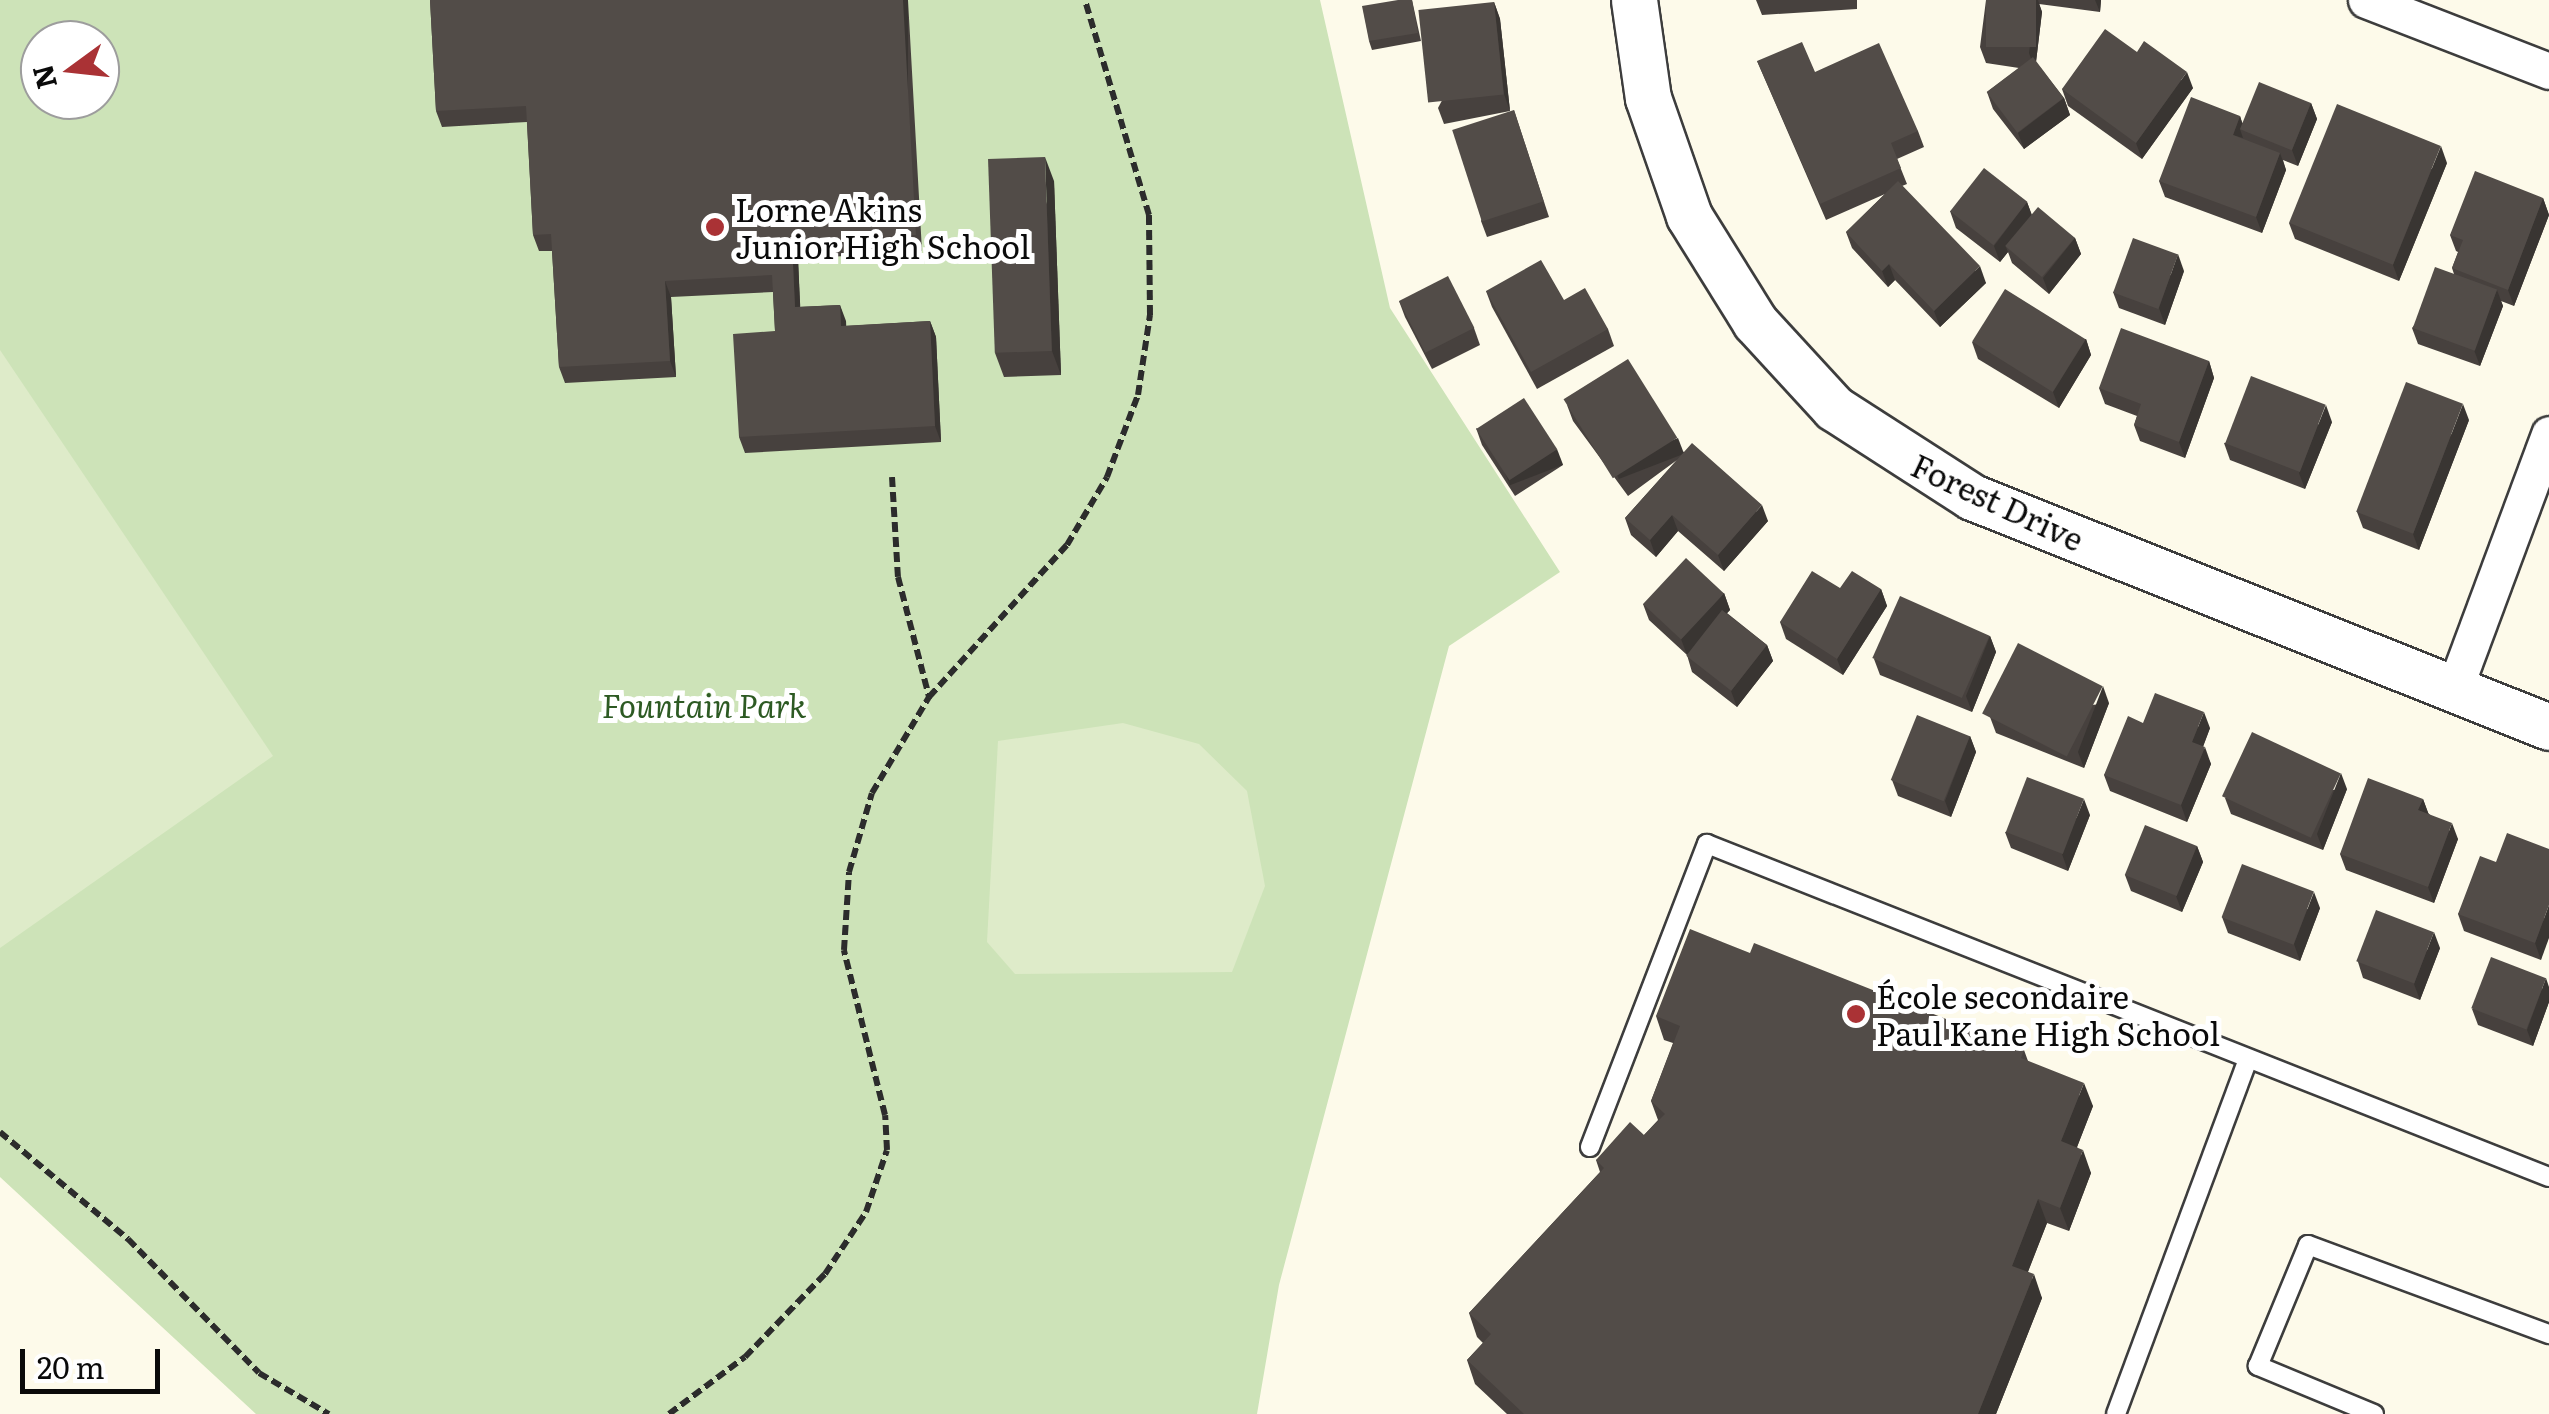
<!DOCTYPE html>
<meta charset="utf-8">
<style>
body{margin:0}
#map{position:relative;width:2549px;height:1414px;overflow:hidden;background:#fdfaea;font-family:Literata,serif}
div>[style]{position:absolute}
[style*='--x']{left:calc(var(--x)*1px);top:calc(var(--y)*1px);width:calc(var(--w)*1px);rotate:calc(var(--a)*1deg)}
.green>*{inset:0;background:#cde3b8}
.pitch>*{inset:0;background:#deebc9}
.path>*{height:6px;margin-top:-3px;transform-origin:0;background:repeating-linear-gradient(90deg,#2c2c2c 0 10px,transparent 0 15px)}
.roads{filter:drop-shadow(2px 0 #3d3d3d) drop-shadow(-2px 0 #3d3d3d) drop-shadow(0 2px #3d3d3d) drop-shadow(0 -2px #3d3d3d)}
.service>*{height:18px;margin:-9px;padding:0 9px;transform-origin:9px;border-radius:9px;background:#fff}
.minor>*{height:35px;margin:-17.5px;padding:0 17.5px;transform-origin:17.5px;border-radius:17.5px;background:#fff}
.tertiary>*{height:45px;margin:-22.5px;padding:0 22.5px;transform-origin:22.5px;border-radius:22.5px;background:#fff}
.wall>*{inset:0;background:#47413e}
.shaded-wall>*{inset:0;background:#393532;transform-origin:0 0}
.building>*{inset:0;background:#524c48;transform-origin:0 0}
.dots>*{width:28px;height:28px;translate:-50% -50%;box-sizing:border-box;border:5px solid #fff;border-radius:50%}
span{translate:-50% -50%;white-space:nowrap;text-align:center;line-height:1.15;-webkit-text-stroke:10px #fff;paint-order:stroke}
.poi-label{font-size:32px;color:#0a0a0a}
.left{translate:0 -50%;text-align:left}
.street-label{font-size:32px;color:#0a0a0a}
.park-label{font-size:32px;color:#2d5a23;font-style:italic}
.north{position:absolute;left:20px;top:20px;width:100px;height:100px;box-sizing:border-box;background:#fff;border:2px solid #9d9d9d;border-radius:50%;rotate:255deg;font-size:28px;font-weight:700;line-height:40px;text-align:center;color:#0a0a0a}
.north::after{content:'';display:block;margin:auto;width:35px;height:45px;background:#aa3235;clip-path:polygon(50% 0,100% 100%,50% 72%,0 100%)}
.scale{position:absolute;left:20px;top:1349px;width:140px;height:45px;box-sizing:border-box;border:5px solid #0a0a0a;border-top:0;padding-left:12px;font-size:30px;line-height:35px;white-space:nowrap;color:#0a0a0a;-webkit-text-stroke:8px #fff;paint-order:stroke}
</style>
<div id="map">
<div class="green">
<i style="clip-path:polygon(evenodd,0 0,1320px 0,1390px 308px,1560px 572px,1449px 646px,1279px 1285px,1257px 1414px,256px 1414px,0 1177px,0 0,40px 40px,100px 40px,100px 100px,40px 100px,40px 40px)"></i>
</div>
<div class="pitch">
<i style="clip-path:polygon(0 350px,273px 756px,0 948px)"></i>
<i style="clip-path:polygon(1123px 723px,1199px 744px,1247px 791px,1265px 886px,1232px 972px,1015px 974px,987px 942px,998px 741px)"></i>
</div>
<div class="path">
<i style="--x:892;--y:477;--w:100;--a:86.6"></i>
<i style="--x:898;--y:577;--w:124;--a:75.5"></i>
<i style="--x:0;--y:1132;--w:167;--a:39.9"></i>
<i style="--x:128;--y:1239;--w:187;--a:45.6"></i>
<i style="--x:259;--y:1373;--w:81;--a:30.4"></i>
<i style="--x:669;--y:1414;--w:95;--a:-36.9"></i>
<i style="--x:745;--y:1357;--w:115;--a:-46.1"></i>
<i style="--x:825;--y:1274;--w:74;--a:-56.5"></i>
<i style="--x:866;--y:1212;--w:65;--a:-71.3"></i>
<i style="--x:887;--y:1150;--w:35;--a:-93"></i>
<i style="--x:885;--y:1115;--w:170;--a:-104"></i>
<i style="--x:844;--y:950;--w:78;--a:-86.3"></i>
<i style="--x:849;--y:872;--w:82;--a:-73.8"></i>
<i style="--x:872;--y:793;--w:112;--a:-59.3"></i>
<i style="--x:929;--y:697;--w:205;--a:-47.8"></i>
<i style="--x:1067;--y:545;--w:79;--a:-59.5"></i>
<i style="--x:1107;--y:477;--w:88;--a:-69.3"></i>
<i style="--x:1138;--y:395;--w:81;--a:-81.5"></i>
<i style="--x:1150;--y:315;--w:100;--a:-90.6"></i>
<i style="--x:1149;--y:215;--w:224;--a:-106.6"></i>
</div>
<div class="roads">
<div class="service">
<i style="--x:1590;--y:1147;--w:325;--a:-68.9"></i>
<i style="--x:1707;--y:844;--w:905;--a:21.58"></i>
<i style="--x:2116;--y:1414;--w:379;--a:-69.6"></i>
<i style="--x:2374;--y:1414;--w:126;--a:-157.5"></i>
<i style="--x:2258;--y:1366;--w:131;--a:-67.5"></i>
<i style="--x:2308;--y:1245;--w:257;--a:20.3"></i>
</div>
<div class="minor">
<i style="--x:2366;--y:0;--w:196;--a:21.2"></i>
<i style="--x:2454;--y:690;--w:273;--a:-69.6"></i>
</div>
<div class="tertiary">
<i style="--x:1634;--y:0;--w:99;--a:81.9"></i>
<i style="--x:1648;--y:98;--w:125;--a:70.8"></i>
<i style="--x:1689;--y:216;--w:125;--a:58.1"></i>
<i style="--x:1755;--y:322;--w:117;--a:47.4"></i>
<i style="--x:1834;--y:408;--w:164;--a:32.8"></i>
<i style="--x:1972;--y:497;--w:621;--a:21.73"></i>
</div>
</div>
<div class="wall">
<i style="clip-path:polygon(430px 0,908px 0,922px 251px,798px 259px,800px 307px,840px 305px,846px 326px,930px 321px,936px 337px,941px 442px,745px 453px,739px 437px,775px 331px,773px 292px,671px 297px,676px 377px,565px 383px,559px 367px,552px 251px,539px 251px,533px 235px,527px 122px,442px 127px,436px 111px)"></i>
<i style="clip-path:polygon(1412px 0,1421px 41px,1372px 50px,1369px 41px)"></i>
<i style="clip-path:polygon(1756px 0,1857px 0,1857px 9px,1762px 15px)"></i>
<i style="clip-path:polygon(1986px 0,2101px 0,2100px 12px,2039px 4px,2042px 12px,2036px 62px,2064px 98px,2070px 115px,2024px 149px,1993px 109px,1987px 92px,2019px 68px,1986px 63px,1980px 47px)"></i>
<i style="clip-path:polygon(1494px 2px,1500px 19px,1510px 111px,1444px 124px,1438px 108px)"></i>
<i style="clip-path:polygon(2137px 52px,2193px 88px,2142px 159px,2068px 106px,2062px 89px)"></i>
<i style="clip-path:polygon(1757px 61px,1815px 72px,1918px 131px,1924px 147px,1897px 159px,1907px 184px,1902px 186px,1986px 283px,1940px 327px,1895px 280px,1888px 287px,1852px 248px,1846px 232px,1885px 194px,1826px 220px)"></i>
<i style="clip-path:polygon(2311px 103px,2317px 119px,2298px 166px,2283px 160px,2286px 170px,2262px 233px,2165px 197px,2159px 181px,2240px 116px,2242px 123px)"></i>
<i style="clip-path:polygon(1514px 110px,1549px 217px,1487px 237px,1481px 221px)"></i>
<i style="clip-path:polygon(2447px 163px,2399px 281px,2295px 239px,2289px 223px)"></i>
<i style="clip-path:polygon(1054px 181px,1061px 375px,1004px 377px,995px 353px)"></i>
<i style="clip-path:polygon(2543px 198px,2549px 215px,2514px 306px,2501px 301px,2503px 306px,2480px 366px,2418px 344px,2412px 328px,2454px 274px,2452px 268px,2458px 252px,2456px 251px,2450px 235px)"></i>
<i style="clip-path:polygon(2027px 202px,2032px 215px,2075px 238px,2081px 254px,2049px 294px,2012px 263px,2008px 252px,2000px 262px,1956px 228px,1950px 211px)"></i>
<i style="clip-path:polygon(2184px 271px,2165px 325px,2119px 308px,2113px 292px)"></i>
<i style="clip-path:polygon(1486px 291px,1564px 300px,1608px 329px,1614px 346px,1537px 389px,1492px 307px)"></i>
<i style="clip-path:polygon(1399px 301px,1474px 328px,1480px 345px,1432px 369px,1405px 317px)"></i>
<i style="clip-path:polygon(2086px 339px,2091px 355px,2059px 408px,1978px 359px,1972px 342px)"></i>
<i style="clip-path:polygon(2209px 361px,2214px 378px,2185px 458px,2140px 441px,2134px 425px,2137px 416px,2105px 404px,2099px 388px)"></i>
<i style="clip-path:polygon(1567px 405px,1684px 452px,1768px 521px,1724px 571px,1678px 531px,1656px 557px,1631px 535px,1625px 518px,1677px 460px,1628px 496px,1573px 421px)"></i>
<i style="clip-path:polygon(2469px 420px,2419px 550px,2363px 528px,2357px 512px)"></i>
<i style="clip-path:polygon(2332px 422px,2305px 489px,2230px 460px,2224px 443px)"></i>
<i style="clip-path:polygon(1476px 428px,1563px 465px,1515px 496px,1482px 445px)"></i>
<i style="clip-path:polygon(1840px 588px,1881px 589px,1887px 606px,1843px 675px,1786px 639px,1780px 622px)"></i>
<i style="clip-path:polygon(1724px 593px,1730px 610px,1727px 613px,1767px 645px,1773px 661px,1737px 707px,1692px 672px,1687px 655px,1649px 620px,1643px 604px)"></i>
<i style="clip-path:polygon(1990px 636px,1996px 652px,1972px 712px,1880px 675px,1874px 659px)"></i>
<i style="clip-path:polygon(2109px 703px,2084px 768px,1996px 733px,1990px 717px)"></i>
<i style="clip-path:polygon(2143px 723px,2210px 728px,2203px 747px,2211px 764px,2187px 822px,2110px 791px,2104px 775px)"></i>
<i style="clip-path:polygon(1970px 736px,1976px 752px,1951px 817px,1898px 796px,1892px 780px)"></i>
<i style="clip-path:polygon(2347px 789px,2323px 850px,2231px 814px,2225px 798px)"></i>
<i style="clip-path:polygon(2423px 799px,2428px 813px,2458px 839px,2434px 903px,2346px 870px,2340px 854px)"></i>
<i style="clip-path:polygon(2090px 815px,2068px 871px,2011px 848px,2005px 832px)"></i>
<i style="clip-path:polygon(2197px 846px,2203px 862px,2182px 912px,2131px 891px,2125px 875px)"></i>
<i style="clip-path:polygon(2549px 849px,2541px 960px,2464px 931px,2458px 914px,2496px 862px)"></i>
<i style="clip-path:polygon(2320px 908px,2300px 961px,2228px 933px,2222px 917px)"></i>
<i style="clip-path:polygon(2440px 948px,2420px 1000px,2363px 978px,2358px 962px)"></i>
<i style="clip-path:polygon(1750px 953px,2024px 1050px,2028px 1061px,2093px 1106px,2077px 1147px,2091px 1173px,2069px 1231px,2047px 1223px,2028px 1272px,2042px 1298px,1996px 1414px,1507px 1414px,1475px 1384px,1467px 1360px,1483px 1343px,1477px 1337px,1469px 1313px,1600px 1172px,1596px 1160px,1644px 1135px,1658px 1120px,1651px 1101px,1673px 1043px,1664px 1040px,1656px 1016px)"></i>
<i style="clip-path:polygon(2549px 987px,2549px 1002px,2533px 1046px,2478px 1025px,2472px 1009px)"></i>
</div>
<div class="shaded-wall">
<i style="left:903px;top:0;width:5px;height:235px"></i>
<i style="clip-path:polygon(2036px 0,2038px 0,2042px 12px,2035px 70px,2029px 53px)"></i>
<i style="clip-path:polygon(2095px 0,2101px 0,2100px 12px)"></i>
<i style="clip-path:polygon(1494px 2px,1500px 19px,1510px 111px,1504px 94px)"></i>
<i style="clip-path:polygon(2187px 72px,2193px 88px,2142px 159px,2136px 143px)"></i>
<i style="clip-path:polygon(2064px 98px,2070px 115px,2024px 149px,2018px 133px)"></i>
<i style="clip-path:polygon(2311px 103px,2317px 119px,2298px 166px,2292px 150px)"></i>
<i style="clip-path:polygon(2240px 116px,2245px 131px,2240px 129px,2243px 138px,2233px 135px)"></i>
<i style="clip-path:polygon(2441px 146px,2447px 163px,2399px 281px,2393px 265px)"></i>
<i style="clip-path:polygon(2280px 153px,2286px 170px,2262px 233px,2256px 217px)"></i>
<i style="clip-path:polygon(1045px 157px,1054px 181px,1061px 375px,1052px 351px)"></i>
<i style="clip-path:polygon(2543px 198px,2549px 215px,2514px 306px,2508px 290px)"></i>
<i style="clip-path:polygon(2027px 202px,2033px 219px,2006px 247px,2008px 252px,2000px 262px,1994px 246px)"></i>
<i style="clip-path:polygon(2075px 238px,2081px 254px,2049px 294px,2043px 278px)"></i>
<i style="clip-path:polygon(792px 242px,798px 259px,801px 323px,795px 307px)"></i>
<i style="clip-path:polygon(2178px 254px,2184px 271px,2165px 325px,2159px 308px)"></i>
<i style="clip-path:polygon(1889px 264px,1895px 280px,1888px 287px,1882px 271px)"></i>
<i style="clip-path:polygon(1980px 266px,1986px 283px,1940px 327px,1934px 311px)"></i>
<i style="clip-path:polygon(665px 281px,671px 297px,676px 377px,670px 361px)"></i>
<i style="clip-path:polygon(2497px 290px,2503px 306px,2480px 366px,2474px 350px)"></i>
<i style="clip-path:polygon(840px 305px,846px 321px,847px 342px,841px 326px)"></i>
<i style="clip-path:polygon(930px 321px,936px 337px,941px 442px,935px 426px)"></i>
<i style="clip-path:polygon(2086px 339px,2091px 355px,2059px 408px,2053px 392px)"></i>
<i style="clip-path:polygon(2209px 361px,2214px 378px,2185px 458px,2179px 442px)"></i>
<i style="clip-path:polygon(2463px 404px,2469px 420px,2419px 550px,2413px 534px)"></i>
<i style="clip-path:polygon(2326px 405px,2332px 422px,2305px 489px,2299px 473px)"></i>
<i style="left:1678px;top:438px;width:17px;height:70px;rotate:69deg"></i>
<i style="left:1557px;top:449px;width:17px;height:57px;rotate:69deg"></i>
<i style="clip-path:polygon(1762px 505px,1768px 521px,1724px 571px,1718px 555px)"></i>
<i style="clip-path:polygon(1672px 515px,1678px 531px,1656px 557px,1650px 540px)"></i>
<i style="clip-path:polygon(1881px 589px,1887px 606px,1843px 675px,1837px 659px)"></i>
<i style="clip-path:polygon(1724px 593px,1730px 610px,1687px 655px,1681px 639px)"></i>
<i style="clip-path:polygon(1990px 636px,1996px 652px,1972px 712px,1966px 696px)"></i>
<i style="clip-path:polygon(1767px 645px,1773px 661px,1737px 707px,1731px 691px)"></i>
<i style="clip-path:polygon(2103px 686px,2109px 703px,2084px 768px,2078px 752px)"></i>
<i style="clip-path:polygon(2204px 712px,2210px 728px,2198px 759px,2192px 742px)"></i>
<i style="clip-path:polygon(1970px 736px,1976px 752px,1951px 817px,1945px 801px)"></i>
<i style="clip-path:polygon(2205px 747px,2211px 764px,2187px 822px,2181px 805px)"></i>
<i style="clip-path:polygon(2341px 773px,2347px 789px,2323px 850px,2317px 834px)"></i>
<i style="clip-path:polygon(2084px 799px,2090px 815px,2068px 871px,2062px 854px)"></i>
<i style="clip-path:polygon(2423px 799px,2429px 815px,2418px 810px)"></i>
<i style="clip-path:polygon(2452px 823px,2458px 839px,2434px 903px,2428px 887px)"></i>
<i style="clip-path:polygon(2197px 846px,2203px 862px,2182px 912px,2176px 896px)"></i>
<i style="clip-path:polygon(2314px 892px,2320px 908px,2300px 961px,2294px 944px)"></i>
<i style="clip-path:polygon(2549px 905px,2549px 938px,2541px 960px,2535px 943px)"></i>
<i style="clip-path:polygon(2434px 932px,2440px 948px,2420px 1000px,2414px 984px)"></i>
<i style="clip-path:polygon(2546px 978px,2549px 987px,2549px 1002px,2533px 1046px,2527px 1030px)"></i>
<i style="clip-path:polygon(2084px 1083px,2093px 1106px,2070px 1165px,2061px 1141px)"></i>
<i style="clip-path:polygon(2083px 1150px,2091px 1173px,2069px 1231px,2060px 1208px)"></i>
<i style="clip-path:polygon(2038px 1199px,2047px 1223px,2021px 1289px,2012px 1266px)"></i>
<i style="clip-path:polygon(2034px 1274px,2042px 1298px,1996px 1414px,1978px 1414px)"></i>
</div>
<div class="building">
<i style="clip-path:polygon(430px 0,903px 0,916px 235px,792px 242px,795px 307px,840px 305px,841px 326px,930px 321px,935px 426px,739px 437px,733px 334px,775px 331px,772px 275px,665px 281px,670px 361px,559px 367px,551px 234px,533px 235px,526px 106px,436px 111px)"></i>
<i style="clip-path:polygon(1398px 0,1412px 0,1418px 33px,1369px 41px,1362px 6px)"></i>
<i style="left:1986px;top:0;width:50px;height:47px"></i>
<i style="left:1494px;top:2px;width:93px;height:76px;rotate:84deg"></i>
<i style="clip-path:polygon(2105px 29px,2137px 52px,2144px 41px,2187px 72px,2136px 143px,2062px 89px)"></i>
<i style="clip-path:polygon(1802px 42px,1815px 72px,1879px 43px,1918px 131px,1891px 143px,1901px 168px,1820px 204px,1757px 61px)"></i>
<i style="left:2033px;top:57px;width:51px;height:58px;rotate:53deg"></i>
<i style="left:2259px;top:82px;width:56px;height:51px;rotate:22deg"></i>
<i style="clip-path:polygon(2191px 97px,2240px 116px,2233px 135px,2280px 153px,2256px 217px,2159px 181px)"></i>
<i style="left:2337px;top:104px;width:112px;height:128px;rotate:22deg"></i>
<i style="left:1514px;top:110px;width:96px;height:65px;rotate:72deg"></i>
<i style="left:1045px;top:157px;width:194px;height:57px;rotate:88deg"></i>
<i style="left:1984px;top:168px;width:55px;height:55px;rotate:38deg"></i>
<i style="clip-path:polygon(2475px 171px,2543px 198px,2508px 290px,2452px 268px,2463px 240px,2450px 235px)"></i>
<i style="clip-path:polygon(1898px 181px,1980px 266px,1934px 311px,1889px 264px,1882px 271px,1846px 232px)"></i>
<i style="left:2038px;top:207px;width:48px;height:51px;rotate:40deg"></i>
<i style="left:2133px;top:238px;width:48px;height:58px;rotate:20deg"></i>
<i style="clip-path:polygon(1541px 260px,1564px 300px,1585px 288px,1608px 329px,1531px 372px,1486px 291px)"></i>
<i style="left:2435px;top:267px;width:66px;height:65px;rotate:20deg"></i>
<i style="left:1448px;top:276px;width:58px;height:55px;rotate:63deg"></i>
<i style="left:2005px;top:289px;width:95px;height:62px;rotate:32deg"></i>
<i style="clip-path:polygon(2121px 328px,2209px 361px,2179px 442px,2134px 425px,2141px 404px,2099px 388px)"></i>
<i style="left:1628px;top:359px;width:93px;height:76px;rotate:58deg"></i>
<i style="left:2251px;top:376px;width:80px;height:72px;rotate:21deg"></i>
<i style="left:2406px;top:382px;width:61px;height:139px;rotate:21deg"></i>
<i style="left:1524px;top:398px;width:61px;height:57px;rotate:57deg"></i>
<i style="clip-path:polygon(1692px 443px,1762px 505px,1718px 555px,1672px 515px,1650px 540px,1625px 518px)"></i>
<i style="left:1686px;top:558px;width:52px;height:63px;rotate:43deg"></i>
<i style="clip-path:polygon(1812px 571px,1840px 588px,1852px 571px,1881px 589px,1837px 659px,1780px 622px)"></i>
<i style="left:1900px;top:596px;width:98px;height:68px;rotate:24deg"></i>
<i style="left:1722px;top:610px;width:57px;height:58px;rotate:38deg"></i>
<i style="left:2018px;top:643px;width:95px;height:79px;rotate:27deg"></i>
<i style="clip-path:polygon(2155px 693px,2204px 712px,2192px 742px,2205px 747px,2181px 805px,2104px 775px,2128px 716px,2143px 723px)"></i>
<i style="left:1917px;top:715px;width:57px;height:70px;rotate:22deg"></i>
<i style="left:2252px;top:732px;width:98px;height:71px;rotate:25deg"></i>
<i style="left:2027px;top:777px;width:61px;height:59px;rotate:21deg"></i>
<i style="clip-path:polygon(2368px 778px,2423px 799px,2418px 810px,2452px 823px,2428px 887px,2340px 854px)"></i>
<i style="left:2145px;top:825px;width:56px;height:54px;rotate:22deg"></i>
<i style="clip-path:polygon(2507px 833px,2549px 849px,2549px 905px,2535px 943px,2458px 914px,2480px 856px,2496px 862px)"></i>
<i style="left:2242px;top:864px;width:77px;height:57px;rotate:21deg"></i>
<i style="left:2376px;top:910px;width:62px;height:55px;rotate:21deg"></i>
<i style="clip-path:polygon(1690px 929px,1750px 953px,1754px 943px,2024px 1050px,2021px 1058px,2084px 1083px,2061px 1141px,2083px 1150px,2060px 1208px,2038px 1199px,2012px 1266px,2034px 1274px,1978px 1414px,1524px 1414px,1467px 1360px,1491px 1334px,1469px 1313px,1604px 1168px,1596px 1160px,1630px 1122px,1644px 1135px,1665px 1114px,1651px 1101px,1680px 1026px,1656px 1016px)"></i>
<i style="left:2491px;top:957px;width:59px;height:55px;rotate:21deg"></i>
</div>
<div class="dots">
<i style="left:715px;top:227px;background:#aa3235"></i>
<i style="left:1856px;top:1014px;background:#aa3235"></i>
</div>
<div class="poi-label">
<span class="left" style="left:735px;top:227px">Lorne Akins<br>Junior High School</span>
<span class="left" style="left:1876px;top:1014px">École secondaire<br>Paul Kane High School</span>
</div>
<div class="street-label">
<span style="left:1998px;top:501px;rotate:25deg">Forest Drive</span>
</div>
<div class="park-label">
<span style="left:704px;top:704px">Fountain Park</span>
</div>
<div class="north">N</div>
<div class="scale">20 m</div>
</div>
